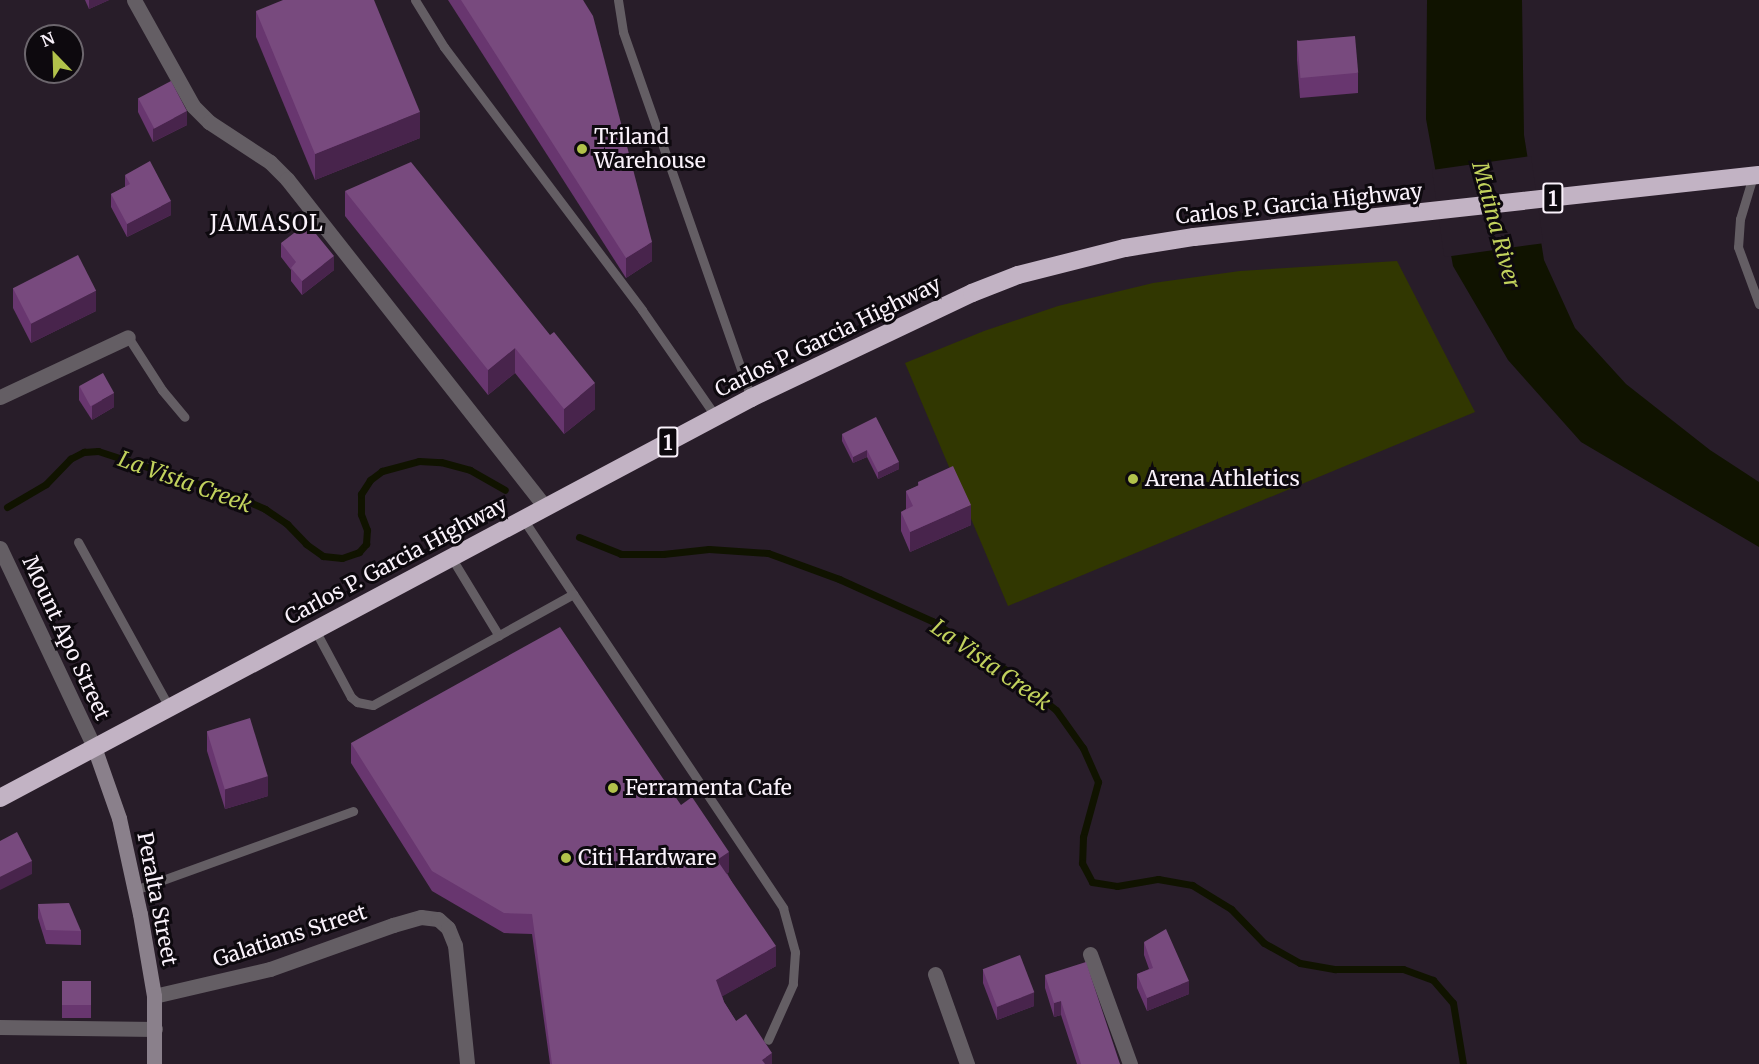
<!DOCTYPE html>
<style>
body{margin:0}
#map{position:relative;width:1759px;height:1064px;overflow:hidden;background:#281d29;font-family:Merriweather,serif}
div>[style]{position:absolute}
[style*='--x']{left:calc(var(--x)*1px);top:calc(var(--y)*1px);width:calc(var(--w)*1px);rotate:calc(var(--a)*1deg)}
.green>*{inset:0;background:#313701}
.water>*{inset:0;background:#101300}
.pier>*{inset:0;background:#281d29;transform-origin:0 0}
.stream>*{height:7px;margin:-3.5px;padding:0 3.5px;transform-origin:3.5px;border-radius:3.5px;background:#101300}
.lane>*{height:9px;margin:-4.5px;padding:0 4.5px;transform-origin:4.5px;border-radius:4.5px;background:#645e64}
.street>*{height:15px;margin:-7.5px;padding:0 7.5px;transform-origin:7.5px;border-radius:7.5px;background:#645e64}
.secondary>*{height:15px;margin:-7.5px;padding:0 7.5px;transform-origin:7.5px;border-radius:7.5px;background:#8a808b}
.highway>*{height:18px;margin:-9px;padding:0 9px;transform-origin:9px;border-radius:9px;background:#c2b3c4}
.wall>*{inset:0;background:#68366f;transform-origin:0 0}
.shaded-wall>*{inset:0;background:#48244c}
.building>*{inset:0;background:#784a7e;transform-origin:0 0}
.dots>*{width:16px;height:16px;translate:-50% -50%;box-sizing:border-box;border:3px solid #0d090e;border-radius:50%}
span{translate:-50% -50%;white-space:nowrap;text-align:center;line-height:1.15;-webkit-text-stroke:6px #0d090e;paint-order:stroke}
.shield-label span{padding:2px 4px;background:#0d090e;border:2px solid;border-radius:4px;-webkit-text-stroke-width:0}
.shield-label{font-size:20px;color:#faf2fb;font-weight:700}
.poi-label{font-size:21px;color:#faf2fb}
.left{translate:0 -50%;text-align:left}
.street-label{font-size:21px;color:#faf2fb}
.neighbourhood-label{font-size:22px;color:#faf2fb;letter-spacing:1.5px}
.water-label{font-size:22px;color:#c1d15c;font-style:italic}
.north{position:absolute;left:24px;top:24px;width:60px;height:60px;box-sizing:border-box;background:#0d090e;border:2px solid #6c666d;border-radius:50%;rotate:337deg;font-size:16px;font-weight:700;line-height:24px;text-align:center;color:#faf2fb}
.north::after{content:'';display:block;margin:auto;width:21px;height:27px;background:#b2c24b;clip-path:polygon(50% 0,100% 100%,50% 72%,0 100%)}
</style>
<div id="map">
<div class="green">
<i style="clip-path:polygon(1397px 261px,1475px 412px,1008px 606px,905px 363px,984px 331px,1058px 306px,1153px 283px,1240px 271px)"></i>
</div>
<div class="water">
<i style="clip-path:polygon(1427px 0,1522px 0,1524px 135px,1544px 260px,1575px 328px,1626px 384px,1710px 450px,1759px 482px,1759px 547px,1581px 442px,1508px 360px,1453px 266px,1426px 119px)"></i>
</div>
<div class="pier">
<i style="left:1531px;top:156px;width:88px;height:100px;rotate:82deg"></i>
</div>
<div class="stream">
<i style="--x:7;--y:507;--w:45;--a:-30.5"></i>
<i style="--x:46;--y:484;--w:35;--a:-46"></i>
<i style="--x:70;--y:459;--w:16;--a:-27"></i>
<i style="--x:84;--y:452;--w:14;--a:-4"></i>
<i style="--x:98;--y:451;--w:145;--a:18.1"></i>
<i style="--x:236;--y:496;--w:32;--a:24"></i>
<i style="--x:265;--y:509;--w:27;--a:34"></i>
<i style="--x:287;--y:524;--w:28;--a:46"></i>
<i style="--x:306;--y:544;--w:21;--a:35"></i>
<i style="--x:323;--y:556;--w:19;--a:6"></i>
<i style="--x:342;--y:558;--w:18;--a:-19"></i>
<i style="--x:359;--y:552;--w:11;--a:-49"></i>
<i style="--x:366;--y:544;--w:14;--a:-86"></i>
<i style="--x:367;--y:530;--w:17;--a:-111"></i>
<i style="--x:361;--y:514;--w:20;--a:-90"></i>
<i style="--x:361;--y:494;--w:17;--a:-57"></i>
<i style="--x:370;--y:480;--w:15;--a:-37"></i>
<i style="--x:382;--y:471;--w:38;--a:-15"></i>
<i style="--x:419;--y:461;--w:22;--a:3"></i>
<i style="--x:441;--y:462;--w:30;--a:15"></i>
<i style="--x:470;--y:470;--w:40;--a:29.7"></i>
<i style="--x:579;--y:537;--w:45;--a:22"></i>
<i style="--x:621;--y:554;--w:42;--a:0"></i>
<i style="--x:663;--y:554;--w:46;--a:-6.2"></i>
<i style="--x:709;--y:549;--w:59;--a:3.9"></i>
<i style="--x:768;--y:553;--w:76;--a:20.1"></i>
<i style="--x:839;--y:579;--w:102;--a:24.3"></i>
<i style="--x:932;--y:621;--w:96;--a:33.5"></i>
<i style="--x:1012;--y:674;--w:57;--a:39.3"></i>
<i style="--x:1056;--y:710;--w:47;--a:54.6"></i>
<i style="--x:1083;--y:748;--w:37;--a:66"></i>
<i style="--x:1098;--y:782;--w:57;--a:105.3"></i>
<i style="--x:1083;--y:837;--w:26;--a:92"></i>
<i style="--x:1082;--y:863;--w:21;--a:62"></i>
<i style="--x:1092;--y:882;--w:25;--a:9"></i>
<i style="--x:1117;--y:886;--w:42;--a:-9.7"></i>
<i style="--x:1158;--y:879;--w:35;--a:10"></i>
<i style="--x:1192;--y:885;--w:46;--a:31.6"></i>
<i style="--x:1231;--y:909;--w:47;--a:45.9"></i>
<i style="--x:1264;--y:943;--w:41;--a:29.1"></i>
<i style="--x:1300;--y:963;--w:36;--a:10"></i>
<i style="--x:1335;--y:969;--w:68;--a:0"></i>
<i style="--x:1403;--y:969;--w:32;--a:20"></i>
<i style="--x:1433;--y:980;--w:30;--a:49"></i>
<i style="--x:1453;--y:1003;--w:62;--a:80.7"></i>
</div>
<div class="lane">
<i style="--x:415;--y:0;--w:55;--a:58.3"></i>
<i style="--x:444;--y:47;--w:329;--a:53"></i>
<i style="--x:642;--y:310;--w:130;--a:55.3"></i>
<i style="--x:618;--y:0;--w:32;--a:81"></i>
<i style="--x:623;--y:32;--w:388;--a:70.7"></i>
<i style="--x:1753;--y:176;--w:45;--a:106.8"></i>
<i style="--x:1740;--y:219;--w:28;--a:94"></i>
<i style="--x:1738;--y:247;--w:61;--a:69.8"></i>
<i style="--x:128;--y:337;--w:63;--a:57.3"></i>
<i style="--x:162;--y:390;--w:35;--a:50"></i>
<i style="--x:523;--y:519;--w:468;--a:56.2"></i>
<i style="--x:783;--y:908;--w:46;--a:74.7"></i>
<i style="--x:795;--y:952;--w:32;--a:94"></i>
<i style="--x:793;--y:984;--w:61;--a:114.1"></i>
<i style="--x:78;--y:542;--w:188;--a:61.1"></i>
<i style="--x:451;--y:557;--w:92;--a:58.7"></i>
<i style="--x:315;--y:630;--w:76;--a:61.8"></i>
<i style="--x:351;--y:697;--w:8;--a:40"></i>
<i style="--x:357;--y:702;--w:16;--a:11"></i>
<i style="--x:373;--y:705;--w:229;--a:-29"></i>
<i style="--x:135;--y:890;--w:232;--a:-19.9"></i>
</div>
<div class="street">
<i style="--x:134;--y:0;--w:121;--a:60.9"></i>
<i style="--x:193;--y:106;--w:23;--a:45"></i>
<i style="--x:209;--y:122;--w:73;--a:33.3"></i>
<i style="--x:270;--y:162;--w:24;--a:45"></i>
<i style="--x:287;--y:179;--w:417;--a:51.8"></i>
<i style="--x:0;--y:397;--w:141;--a:-25.1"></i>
<i style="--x:0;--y:548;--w:220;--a:64.7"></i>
<i style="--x:1090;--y:954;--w:117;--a:70"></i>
<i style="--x:935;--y:974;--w:96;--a:70.4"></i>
<i style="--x:154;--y:996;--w:119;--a:-13.1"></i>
<i style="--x:270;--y:969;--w:131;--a:-19.7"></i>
<i style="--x:393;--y:925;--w:29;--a:-16"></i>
<i style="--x:421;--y:917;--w:17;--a:7"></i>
<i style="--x:438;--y:919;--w:13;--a:42"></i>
<i style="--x:448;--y:928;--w:18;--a:68"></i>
<i style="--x:455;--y:945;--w:120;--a:84.2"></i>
<i style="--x:0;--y:1027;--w:155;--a:0.7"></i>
</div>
<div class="secondary">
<i style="--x:94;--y:747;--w:75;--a:70.6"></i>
<i style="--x:119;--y:818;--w:98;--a:77.7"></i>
<i style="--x:140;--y:914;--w:83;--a:80.3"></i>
<i style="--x:154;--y:996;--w:68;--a:90"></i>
</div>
<div class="highway">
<i style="--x:0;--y:798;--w:851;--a:-28.04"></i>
<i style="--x:751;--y:398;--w:245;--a:-25.4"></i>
<i style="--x:972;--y:293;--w:49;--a:-21.4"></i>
<i style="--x:1018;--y:275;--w:110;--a:-14.2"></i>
<i style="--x:1125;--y:248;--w:70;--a:-9.1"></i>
<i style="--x:1194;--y:237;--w:568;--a:-6.26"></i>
</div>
<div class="wall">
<i style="clip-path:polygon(85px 0,109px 0,89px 9px)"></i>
<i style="clip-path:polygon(448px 0,583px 0,652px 261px,626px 278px)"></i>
<i style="clip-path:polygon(256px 11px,420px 138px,315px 180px,256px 37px)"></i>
<i style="clip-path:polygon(1297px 40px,1358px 73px,1358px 93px,1300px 98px,1297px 60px)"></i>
<i style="clip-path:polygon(138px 98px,187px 125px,153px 142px,138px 112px)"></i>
<i style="clip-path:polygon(125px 175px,171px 215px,127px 237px,111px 207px,111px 194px,125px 187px)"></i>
<i style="clip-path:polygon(345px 191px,595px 409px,564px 434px,515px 373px,488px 395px,345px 216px)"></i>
<i style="clip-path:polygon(281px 243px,334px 270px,302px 295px,291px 281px,291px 270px,281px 257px)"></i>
<i style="clip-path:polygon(13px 288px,96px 311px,31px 343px,13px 308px)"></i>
<i style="clip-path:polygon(79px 386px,114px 407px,92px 420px,79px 400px)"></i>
<i style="clip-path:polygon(842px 434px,899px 469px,878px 479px,867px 457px,853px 463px,842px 441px)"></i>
<i style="clip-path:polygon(918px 482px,971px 525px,910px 552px,901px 531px,901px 512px,906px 509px,906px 491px,918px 486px)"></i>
<i style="clip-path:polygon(207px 731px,268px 796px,225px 809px,207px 751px)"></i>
<i style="clip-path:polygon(351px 743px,681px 805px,729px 872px,727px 873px,776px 966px,722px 996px,724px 1002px,736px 1021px,772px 1064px,550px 1064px,532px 934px,504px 933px,432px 891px,351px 763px)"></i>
<i style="clip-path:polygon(38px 904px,81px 931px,81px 945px,46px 944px,38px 918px)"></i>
<i style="clip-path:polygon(1144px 942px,1189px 994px,1147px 1011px,1137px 988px,1137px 974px,1149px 969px,1144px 955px)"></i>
<i style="clip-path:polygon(983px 969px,1034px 1006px,997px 1020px,983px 983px)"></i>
<i style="clip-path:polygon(1045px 975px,1120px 1064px,1077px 1064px,1061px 1015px,1054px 1017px,1045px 988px)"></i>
<i style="left:62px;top:981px;width:29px;height:37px"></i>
</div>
<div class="shaded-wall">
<i style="clip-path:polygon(89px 0,109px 0,89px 9px)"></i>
<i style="clip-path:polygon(187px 111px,187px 125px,153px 142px,153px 129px)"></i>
<i style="clip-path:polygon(420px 112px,420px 138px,315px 180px,315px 154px)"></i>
<i style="clip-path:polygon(171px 201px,171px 215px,127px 237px,127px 224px)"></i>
<i style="clip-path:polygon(652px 242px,652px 261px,626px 278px,626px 258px)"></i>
<i style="clip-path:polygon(334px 256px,334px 270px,302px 295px,302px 281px)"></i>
<i style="clip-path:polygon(96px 291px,96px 311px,31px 343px,31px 323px)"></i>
<i style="clip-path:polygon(515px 348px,515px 373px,488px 395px,488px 370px)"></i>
<i style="clip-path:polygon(595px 383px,595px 409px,564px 434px,564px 409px)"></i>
<i style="clip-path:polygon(114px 393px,114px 407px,92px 420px,92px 406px)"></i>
<i style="clip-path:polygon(867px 450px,867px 457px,853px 463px,853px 457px)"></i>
<i style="clip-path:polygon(899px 462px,899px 469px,878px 479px,878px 472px)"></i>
<i style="clip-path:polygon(971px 505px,971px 525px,910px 552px,910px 532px)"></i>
<i style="clip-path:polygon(268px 776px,268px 796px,225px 809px,225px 789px)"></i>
<i style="clip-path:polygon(729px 852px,729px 872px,717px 880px,717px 860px)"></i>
<i style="clip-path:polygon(32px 861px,32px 874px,0 890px,0 877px)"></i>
<i style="clip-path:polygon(776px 946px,776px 966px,716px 1000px,716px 980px)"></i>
<i style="clip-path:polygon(1189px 981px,1189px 994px,1147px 1011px,1147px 998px)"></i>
<i style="clip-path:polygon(1034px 992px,1034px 1006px,997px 1020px,997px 1007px)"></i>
<i style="clip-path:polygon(1061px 1001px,1061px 1015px,1054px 1017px,1054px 1003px)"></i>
<i style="clip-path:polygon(772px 1053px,772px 1064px,762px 1064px,762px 1060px)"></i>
</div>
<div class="building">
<i style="clip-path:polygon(283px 0,374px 0,420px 112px,315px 154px,256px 11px)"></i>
<i style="clip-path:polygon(461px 0,583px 0,593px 16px,652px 242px,626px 258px)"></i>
<i style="left:1355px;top:36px;width:37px;height:58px;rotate:85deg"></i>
<i style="left:171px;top:81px;width:34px;height:37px;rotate:62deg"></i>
<i style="clip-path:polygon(150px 161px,171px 201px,127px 224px,111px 194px,130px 184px,125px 175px)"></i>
<i style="clip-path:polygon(411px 162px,550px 335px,554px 332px,595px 383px,564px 409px,515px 348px,488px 370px,345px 191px)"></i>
<i style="clip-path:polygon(307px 223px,334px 256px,302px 281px,291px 268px,296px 262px,281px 243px)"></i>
<i style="left:78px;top:255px;width:40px;height:73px;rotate:63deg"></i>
<i style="left:103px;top:373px;width:23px;height:27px;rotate:61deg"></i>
<i style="clip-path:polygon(876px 417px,899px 462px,878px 472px,867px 450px,853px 457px,842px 434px)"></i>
<i style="clip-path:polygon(953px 466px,971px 505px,910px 532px,901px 512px,913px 506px,906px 491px,919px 485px,918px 482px)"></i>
<i style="clip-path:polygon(560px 627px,681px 805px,692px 797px,729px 852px,717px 860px,776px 946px,716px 980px,724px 1002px,736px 1021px,746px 1014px,772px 1053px,762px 1060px,765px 1064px,552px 1064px,532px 914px,504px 913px,432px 871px,351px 743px)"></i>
<i style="left:250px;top:718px;width:61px;height:45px;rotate:73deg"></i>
<i style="clip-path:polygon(17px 832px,32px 861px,0 877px,0 841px)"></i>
<i style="clip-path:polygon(69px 903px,81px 931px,46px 930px,38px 904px)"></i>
<i style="clip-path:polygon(1166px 929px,1189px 981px,1147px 998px,1137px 974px,1153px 968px,1144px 942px)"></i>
<i style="left:1020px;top:955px;width:40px;height:40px;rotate:69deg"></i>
<i style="clip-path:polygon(1086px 962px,1120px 1064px,1081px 1064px,1061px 1001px,1054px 1003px,1045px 975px)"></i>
<i style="left:62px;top:981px;width:29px;height:24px"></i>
</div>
<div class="dots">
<i style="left:582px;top:149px;background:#b2c24b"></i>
<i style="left:1133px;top:479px;background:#b2c24b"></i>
<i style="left:613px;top:788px;background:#b2c24b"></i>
<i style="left:566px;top:858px;background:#b2c24b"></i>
</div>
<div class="shield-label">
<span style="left:1553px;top:198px">1</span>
<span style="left:668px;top:442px">1</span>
</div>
<div class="poi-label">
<span class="left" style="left:594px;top:149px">Triland<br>Warehouse</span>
<span class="left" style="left:1145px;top:479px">Arena Athletics</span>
<span class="left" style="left:625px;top:788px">Ferramenta Cafe</span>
<span class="left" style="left:578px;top:858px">Citi Hardware</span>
</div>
<div class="street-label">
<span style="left:1299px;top:204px;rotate:-6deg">Carlos P. Garcia Highway</span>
<span style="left:828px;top:337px;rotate:-26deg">Carlos P. Garcia Highway</span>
<span style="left:396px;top:561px;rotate:-28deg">Carlos P. Garcia Highway</span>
<span style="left:66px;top:638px;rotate:65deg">Mount Apo Street</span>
<span style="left:157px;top:899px;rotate:79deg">Peralta Street</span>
<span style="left:290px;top:936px;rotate:-18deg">Galatians Street</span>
</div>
<div class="neighbourhood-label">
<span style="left:267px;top:224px">JAMASOL</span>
</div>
<div class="water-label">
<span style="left:1496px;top:225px;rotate:75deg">Matina River</span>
<span style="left:185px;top:482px;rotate:20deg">La Vista Creek</span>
<span style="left:991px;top:665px;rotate:35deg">La Vista Creek</span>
</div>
<div class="north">N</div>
</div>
